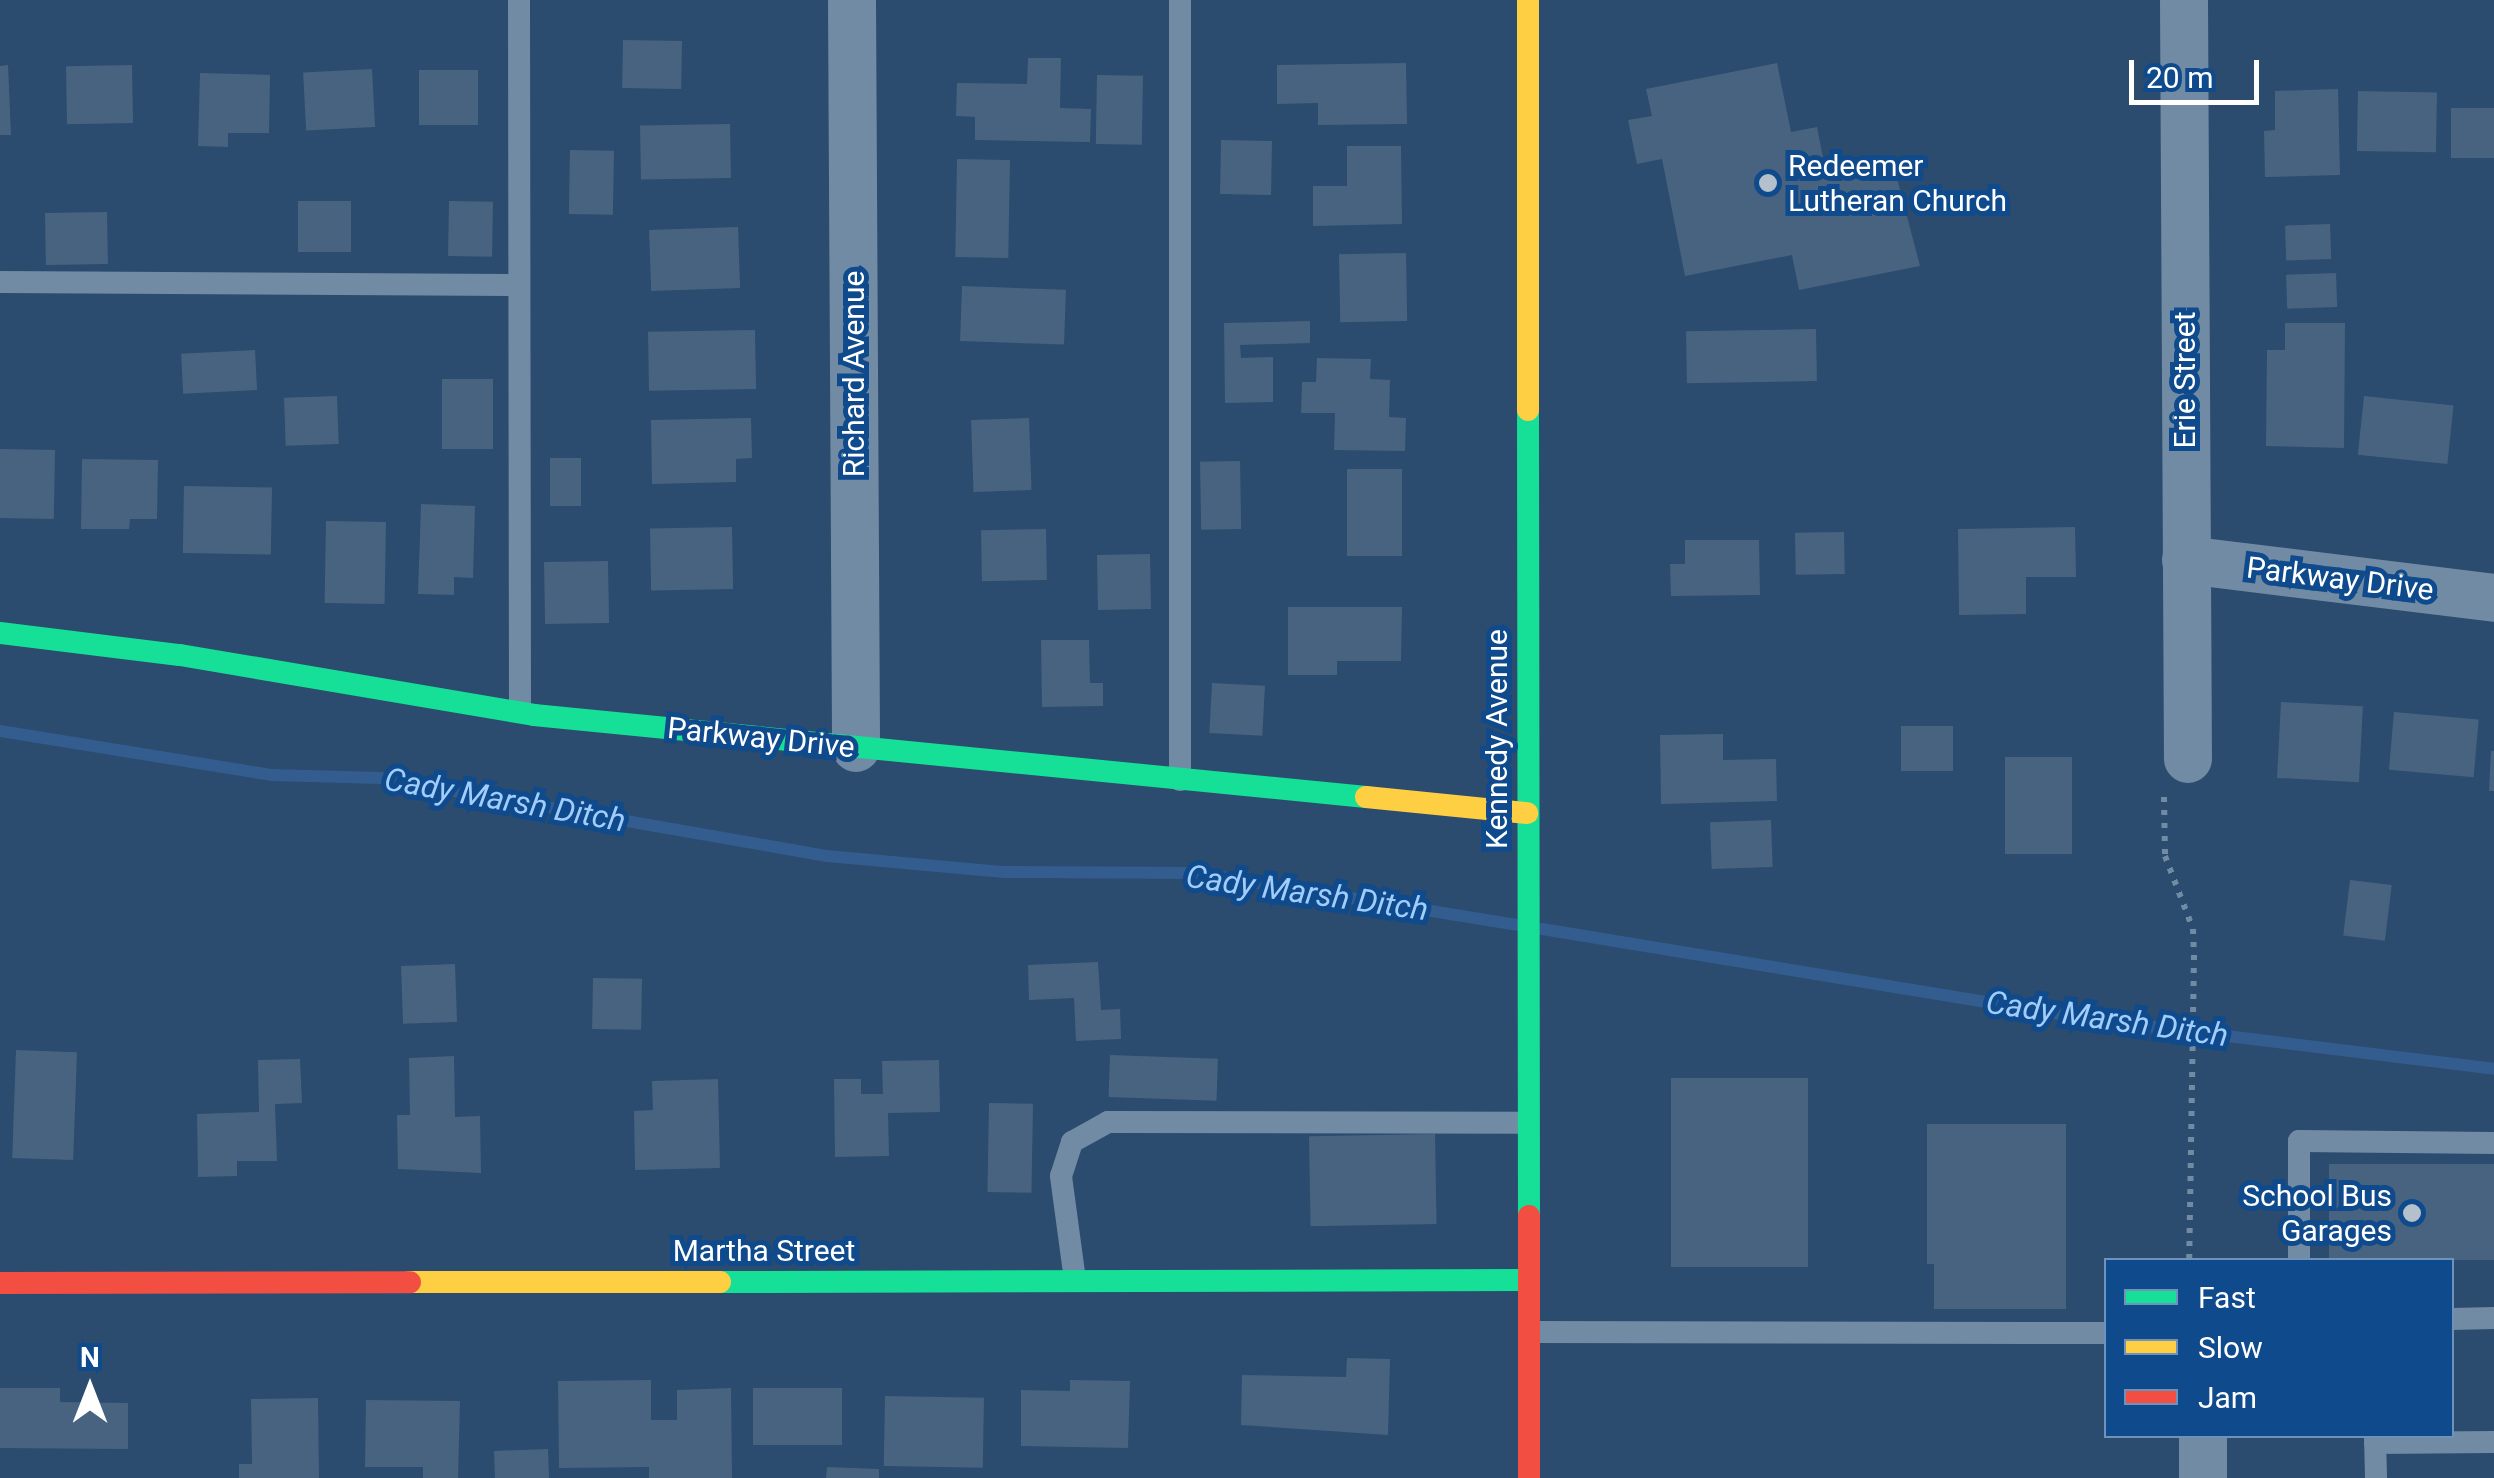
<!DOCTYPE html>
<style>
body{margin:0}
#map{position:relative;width:2494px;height:1478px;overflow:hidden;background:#2b4b6f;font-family:Roboto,sans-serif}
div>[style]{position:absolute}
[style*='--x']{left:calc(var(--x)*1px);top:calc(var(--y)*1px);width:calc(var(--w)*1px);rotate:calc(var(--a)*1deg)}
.stream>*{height:12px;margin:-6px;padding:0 6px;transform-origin:6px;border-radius:6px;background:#325d8e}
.building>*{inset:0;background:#486380;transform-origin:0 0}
.path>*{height:6px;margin-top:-3px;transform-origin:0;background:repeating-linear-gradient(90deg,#728ba4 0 5px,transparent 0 13px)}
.lane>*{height:22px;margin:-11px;padding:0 11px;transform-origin:11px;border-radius:11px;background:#728ba4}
.street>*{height:48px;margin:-24px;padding:0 24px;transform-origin:24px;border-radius:24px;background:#728ba4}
.fast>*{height:22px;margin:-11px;padding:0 11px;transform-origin:11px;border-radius:11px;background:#16e098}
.slow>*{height:22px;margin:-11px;padding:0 11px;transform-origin:11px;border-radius:11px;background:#ffcf43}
.jam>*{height:22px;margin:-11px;padding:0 11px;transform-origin:11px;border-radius:11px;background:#f24e42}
.dots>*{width:28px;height:28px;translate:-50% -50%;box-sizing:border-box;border:5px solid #0e4a8c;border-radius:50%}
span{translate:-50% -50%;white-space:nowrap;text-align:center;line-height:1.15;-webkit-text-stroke:10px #0e4a8c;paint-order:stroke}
.poi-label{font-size:30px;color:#fff}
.left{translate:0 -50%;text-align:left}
.right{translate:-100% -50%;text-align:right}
.street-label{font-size:30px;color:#fff}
.water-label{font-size:32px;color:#a0cdfb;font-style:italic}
.legend{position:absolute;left:2104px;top:1258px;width:350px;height:180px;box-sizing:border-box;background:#0e4a8c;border:2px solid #6e92ba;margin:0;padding:12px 18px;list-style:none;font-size:30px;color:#fff}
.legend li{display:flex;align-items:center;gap:20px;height:50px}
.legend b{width:50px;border:2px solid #6e92ba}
.north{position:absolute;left:40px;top:1338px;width:100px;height:100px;-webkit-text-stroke:8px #0e4a8c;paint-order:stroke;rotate:0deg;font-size:28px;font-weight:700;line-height:40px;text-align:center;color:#fff}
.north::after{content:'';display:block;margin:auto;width:35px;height:45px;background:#fff;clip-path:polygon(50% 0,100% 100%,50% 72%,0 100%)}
.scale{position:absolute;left:2129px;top:60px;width:130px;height:45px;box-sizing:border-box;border:5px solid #fff;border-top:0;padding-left:12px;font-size:30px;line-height:35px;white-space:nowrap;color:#fff;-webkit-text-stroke:8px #0e4a8c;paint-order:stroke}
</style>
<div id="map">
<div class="stream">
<i style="--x:0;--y:731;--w:276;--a:9.2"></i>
<i style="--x:272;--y:775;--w:108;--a:1.6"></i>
<i style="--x:380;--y:778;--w:454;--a:9.9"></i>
<i style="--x:827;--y:856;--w:178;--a:5.2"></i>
<i style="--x:1004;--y:872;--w:193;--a:0.3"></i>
<i style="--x:1197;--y:873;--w:324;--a:9.2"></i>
<i style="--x:1542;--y:929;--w:554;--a:9.34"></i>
<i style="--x:2089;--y:1019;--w:408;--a:7"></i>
</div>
<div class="building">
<i style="left:623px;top:40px;width:59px;height:48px;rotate:1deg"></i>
<i style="clip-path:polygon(1028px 58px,1061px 58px,1060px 108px,1091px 109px,1090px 142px,975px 140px,975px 117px,956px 116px,957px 83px,1027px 84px)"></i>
<i style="clip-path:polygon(1406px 63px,1407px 124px,1318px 125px,1318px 103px,1277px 104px,1277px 65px)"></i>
<i style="clip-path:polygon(1777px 63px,1791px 132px,1817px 127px,1825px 168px,1891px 155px,1920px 266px,1799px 290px,1792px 255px,1685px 276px,1662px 159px,1637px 164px,1628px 120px,1652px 116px,1646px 89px)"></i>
<i style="clip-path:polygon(8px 65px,11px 135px,0 135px,0 66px)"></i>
<i style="left:132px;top:65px;width:58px;height:66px;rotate:89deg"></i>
<i style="left:372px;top:69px;width:58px;height:69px;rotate:87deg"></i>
<i style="left:419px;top:70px;width:59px;height:55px"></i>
<i style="clip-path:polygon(200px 73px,270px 75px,269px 133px,228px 133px,228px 147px,198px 146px)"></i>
<i style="left:1097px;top:75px;width:46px;height:69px;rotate:1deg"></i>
<i style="clip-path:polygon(2338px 89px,2340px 175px,2265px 177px,2264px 131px,2275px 130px,2275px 91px)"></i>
<i style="left:2358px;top:91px;width:79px;height:60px;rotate:1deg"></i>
<i style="left:2494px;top:108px;width:50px;height:43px;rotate:90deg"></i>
<i style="left:730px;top:124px;width:54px;height:90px;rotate:89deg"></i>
<i style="left:1221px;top:140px;width:51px;height:54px;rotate:1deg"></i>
<i style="clip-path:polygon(1347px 146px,1401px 146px,1402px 224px,1313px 226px,1313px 186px,1347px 186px)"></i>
<i style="left:570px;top:150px;width:44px;height:64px;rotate:1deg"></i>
<i style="left:957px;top:159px;width:53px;height:98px;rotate:1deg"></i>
<i style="left:351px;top:201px;width:51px;height:53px;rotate:90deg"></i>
<i style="left:449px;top:201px;width:44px;height:55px;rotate:1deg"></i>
<i style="left:107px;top:212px;width:52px;height:62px;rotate:89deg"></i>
<i style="left:2330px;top:224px;width:35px;height:45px;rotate:88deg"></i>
<i style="left:738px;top:227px;width:61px;height:89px;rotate:88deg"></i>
<i style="left:1406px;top:253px;width:68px;height:67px;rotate:89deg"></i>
<i style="left:2336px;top:273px;width:34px;height:50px;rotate:88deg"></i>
<i style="left:962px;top:286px;width:104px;height:55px;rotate:2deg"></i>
<i style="clip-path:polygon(1310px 321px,1310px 343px,1240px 345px,1241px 358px,1273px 357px,1273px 402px,1225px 403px,1224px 323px)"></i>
<i style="clip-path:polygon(2285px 323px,2345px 323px,2344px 448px,2266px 446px,2267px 350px,2285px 350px)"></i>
<i style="left:1816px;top:329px;width:52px;height:130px;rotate:89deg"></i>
<i style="left:755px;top:330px;width:59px;height:107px;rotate:89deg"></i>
<i style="left:255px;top:350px;width:40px;height:74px;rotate:87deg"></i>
<i style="clip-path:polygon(1317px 358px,1371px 359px,1370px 379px,1390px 380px,1389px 417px,1406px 418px,1405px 451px,1334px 450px,1335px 413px,1301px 413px,1302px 382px,1316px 382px)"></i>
<i style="left:442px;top:379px;width:51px;height:70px"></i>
<i style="left:337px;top:396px;width:48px;height:53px;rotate:88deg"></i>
<i style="left:2364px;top:396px;width:90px;height:59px;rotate:6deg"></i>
<i style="clip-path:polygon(751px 418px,752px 458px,736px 459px,736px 482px,652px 484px,651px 420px)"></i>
<i style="left:1029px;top:418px;width:72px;height:58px;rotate:88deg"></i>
<i style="left:0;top:449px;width:55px;height:69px;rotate:1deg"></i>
<i style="left:550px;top:458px;width:31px;height:48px"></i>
<i style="clip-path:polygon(82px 459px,158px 460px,157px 519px,130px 519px,129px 529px,81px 529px)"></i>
<i style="left:1240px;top:461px;width:68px;height:40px;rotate:89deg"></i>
<i style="left:1347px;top:469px;width:55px;height:87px"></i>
<i style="left:184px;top:486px;width:88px;height:67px;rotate:1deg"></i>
<i style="clip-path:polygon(421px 504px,475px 506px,473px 578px,454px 577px,454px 595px,418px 594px)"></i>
<i style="left:326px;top:521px;width:60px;height:82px;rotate:1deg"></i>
<i style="left:732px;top:527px;width:62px;height:82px;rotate:89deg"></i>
<i style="clip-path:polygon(2075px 527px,2076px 577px,2026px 577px,2026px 614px,1959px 615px,1958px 529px)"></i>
<i style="left:1046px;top:529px;width:51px;height:65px;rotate:89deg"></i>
<i style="left:1844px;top:532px;width:42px;height:49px;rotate:89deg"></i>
<i style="clip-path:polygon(1685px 540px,1759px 540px,1760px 595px,1671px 596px,1670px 564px,1685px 564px)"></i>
<i style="left:1150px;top:554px;width:55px;height:53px;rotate:89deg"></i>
<i style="left:608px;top:561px;width:62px;height:64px;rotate:89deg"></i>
<i style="clip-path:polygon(1288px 607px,1402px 607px,1401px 661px,1337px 661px,1337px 675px,1288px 675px)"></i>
<i style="clip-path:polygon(1041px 640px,1089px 640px,1090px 683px,1103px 683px,1103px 706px,1042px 707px)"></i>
<i style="left:1212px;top:683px;width:53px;height:50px;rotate:3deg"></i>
<i style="left:2281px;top:702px;width:82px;height:76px;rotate:3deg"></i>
<i style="left:2394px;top:712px;width:85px;height:58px;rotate:5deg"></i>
<i style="left:1953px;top:726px;width:45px;height:52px;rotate:90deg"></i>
<i style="clip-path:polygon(1723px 734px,1723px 760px,1776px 759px,1777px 801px,1661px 804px,1660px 735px)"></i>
<i style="clip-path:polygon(2491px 751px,2494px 751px,2494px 791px,2489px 791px)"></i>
<i style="left:2005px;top:757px;width:67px;height:97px"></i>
<i style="left:1771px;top:820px;width:47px;height:61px;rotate:88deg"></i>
<i style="left:2350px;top:880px;width:42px;height:56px;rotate:7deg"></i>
<i style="clip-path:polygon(1098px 962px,1101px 1010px,1120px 1009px,1121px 1039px,1076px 1041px,1074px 998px,1029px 1000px,1028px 965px)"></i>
<i style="left:455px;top:964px;width:58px;height:54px;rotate:88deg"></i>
<i style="left:593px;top:978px;width:49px;height:51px;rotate:1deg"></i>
<i style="left:16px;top:1050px;width:61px;height:108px;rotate:2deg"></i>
<i style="left:1110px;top:1055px;width:108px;height:42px;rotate:2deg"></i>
<i style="clip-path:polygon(454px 1056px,455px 1117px,480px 1116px,481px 1173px,398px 1169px,397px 1115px,410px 1115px,409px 1058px)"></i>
<i style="clip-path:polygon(300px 1059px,302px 1103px,275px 1104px,277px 1161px,237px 1161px,237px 1176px,198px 1177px,197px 1114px,259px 1112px,258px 1060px)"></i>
<i style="clip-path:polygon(939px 1060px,940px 1112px,888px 1113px,889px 1156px,835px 1157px,834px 1079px,861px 1079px,861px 1094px,883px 1094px,882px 1061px)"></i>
<i style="left:1671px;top:1078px;width:137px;height:189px"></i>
<i style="clip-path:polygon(718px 1079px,720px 1168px,635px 1170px,634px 1111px,653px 1110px,652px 1081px)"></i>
<i style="left:989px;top:1103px;width:44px;height:89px;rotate:1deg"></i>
<i style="clip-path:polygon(1927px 1124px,2066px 1124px,2066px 1309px,1934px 1309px,1934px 1264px,1927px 1264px)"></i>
<i style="left:1435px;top:1134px;width:90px;height:126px;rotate:89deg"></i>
<i style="left:2329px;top:1164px;width:165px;height:96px"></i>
<i style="clip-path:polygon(1347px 1358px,1390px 1359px,1388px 1435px,1241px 1425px,1242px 1375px,1346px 1377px)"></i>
<i style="clip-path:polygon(651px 1380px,651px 1420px,677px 1420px,677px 1390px,731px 1388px,732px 1478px,649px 1478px,649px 1467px,559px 1468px,558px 1381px)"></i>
<i style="clip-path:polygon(1070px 1380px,1130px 1381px,1128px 1448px,1021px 1446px,1021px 1390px,1070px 1391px)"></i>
<i style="clip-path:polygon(0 1388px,60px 1388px,60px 1402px,128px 1403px,128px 1449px,0 1448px)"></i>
<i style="left:753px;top:1388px;width:89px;height:57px"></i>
<i style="left:885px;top:1396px;width:99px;height:70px;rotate:1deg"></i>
<i style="clip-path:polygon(318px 1398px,319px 1478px,239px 1478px,239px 1464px,252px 1464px,251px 1399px)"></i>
<i style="clip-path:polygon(366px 1400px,460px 1401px,458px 1478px,423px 1478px,423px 1467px,365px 1467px)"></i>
<i style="left:548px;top:1449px;width:29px;height:54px;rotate:88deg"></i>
<i style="clip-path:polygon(827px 1467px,879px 1469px,879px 1478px,826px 1478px)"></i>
</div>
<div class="path">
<i style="--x:2164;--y:797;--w:59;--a:89"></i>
<i style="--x:2165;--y:856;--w:78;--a:69"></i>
<i style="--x:2193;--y:929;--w:26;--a:88"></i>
<i style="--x:2194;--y:955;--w:305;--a:90.9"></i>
</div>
<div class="lane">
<i style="--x:519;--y:0;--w:711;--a:89.92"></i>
<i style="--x:1180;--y:0;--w:780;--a:90"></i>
<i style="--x:0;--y:282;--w:519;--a:0.33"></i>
<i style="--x:2299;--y:1260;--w:119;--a:-90"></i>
<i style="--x:2299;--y:1141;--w:195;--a:0.6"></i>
<i style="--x:1075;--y:1280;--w:105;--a:-97.7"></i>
<i style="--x:1061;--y:1176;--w:36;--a:-72"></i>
<i style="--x:1072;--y:1142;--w:41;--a:-29.1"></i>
<i style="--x:1108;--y:1122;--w:420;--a:0.1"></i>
<i style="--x:2452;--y:1319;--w:42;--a:-1.4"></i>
<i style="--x:1529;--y:1332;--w:577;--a:0.1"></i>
<i style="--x:2375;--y:1436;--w:42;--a:88.6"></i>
<i style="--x:2375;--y:1443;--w:119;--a:-0.5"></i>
</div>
<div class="street">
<i style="--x:852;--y:0;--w:748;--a:89.69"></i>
<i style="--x:2184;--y:0;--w:759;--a:89.7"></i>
<i style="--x:2186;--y:560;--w:310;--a:7"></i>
<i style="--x:2203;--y:1436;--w:42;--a:90"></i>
</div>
<div class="fast">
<i style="--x:1528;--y:410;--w:806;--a:89.93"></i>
<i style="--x:0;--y:633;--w:181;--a:7"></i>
<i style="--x:180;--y:655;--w:359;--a:9.6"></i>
<i style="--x:534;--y:715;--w:836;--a:5.63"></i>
<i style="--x:720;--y:1282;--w:808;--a:-0.14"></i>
</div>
<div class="slow">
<i style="--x:1528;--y:0;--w:410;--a:90"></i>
<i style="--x:1366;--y:797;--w:162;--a:5.7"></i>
<i style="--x:410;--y:1282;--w:310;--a:0"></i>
</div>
<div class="jam">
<i style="--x:1529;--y:1216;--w:262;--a:90"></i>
<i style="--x:0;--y:1283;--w:410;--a:-0.1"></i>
</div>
<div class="dots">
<i style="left:1768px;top:183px;background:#b5c0cd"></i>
<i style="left:2412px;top:1213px;background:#b5c0cd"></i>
</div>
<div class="poi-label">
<span class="left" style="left:1788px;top:183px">Redeemer<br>Lutheran Church</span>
<span class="right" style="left:2392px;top:1213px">School Bus<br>Garages</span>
</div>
<div class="street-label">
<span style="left:854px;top:374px;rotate:-90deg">Richard Avenue</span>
<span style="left:2185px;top:380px;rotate:-90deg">Erie Street</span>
<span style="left:2340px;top:579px;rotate:7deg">Parkway Drive</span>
<span style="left:761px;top:738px;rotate:6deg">Parkway Drive</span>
<span style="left:1497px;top:739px;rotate:-90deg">Kennedy Avenue</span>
<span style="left:764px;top:1251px">Martha Street</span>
</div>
<div class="water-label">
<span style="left:505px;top:800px;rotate:10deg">Cady Marsh Ditch</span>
<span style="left:1307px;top:893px;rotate:8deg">Cady Marsh Ditch</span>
<span style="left:2107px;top:1019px;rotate:8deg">Cady Marsh Ditch</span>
</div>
<ul class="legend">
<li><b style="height:12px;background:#16e098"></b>Fast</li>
<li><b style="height:12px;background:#ffcf43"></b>Slow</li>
<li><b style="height:12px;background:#f24e42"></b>Jam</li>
</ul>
<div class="north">N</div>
<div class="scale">20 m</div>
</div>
